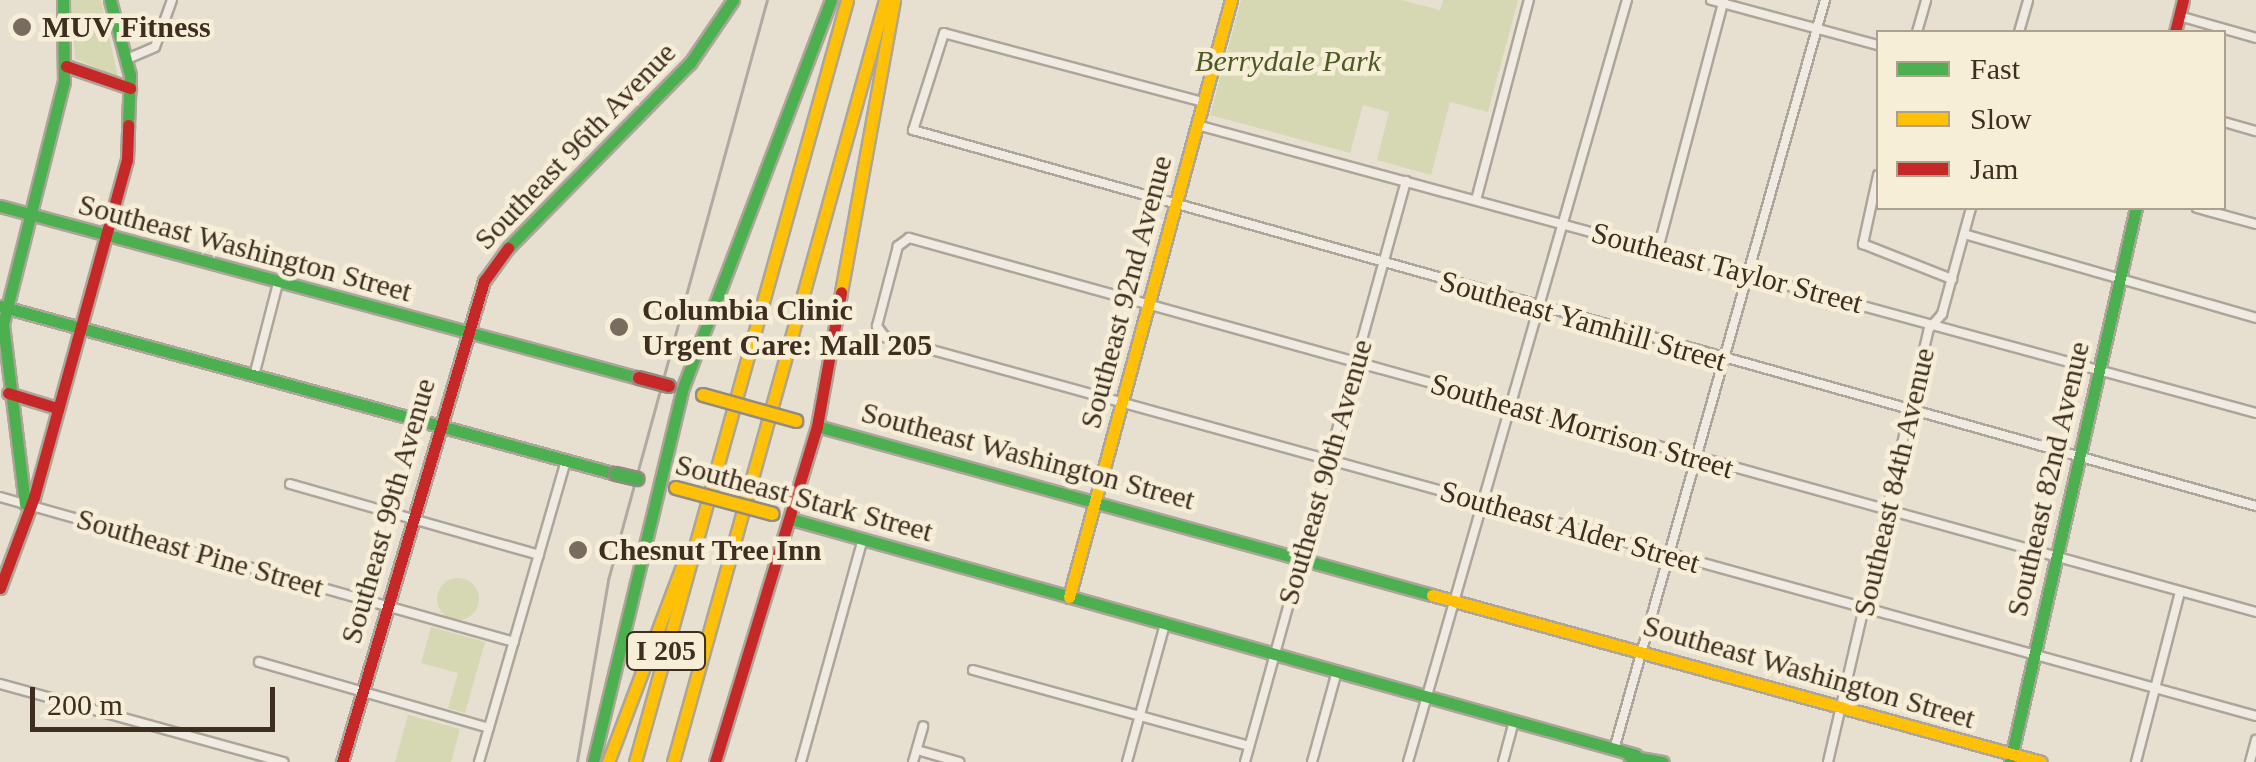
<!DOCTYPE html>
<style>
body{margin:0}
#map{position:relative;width:2256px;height:762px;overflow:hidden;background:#e7e0d1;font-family:"Times New Roman",serif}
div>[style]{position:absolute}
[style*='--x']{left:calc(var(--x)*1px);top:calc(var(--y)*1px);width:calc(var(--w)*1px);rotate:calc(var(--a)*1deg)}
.green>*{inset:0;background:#d6d7b3}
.round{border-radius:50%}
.roads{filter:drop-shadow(2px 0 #ada599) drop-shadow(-2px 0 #ada599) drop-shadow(0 2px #ada599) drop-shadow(0 -2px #ada599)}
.street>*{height:8px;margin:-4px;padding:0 4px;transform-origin:4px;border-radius:4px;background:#efebe3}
.fast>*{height:11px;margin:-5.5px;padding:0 5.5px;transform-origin:5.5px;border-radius:5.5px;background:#4caf50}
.slow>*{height:11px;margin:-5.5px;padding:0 5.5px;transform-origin:5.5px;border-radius:5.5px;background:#ffc107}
.jam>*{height:11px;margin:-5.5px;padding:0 5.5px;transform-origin:5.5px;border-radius:5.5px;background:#c62828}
.tram>*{height:2.5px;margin:-1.25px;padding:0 1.25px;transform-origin:1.25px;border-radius:1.25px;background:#afaaa2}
.bridges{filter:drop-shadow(2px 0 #928b80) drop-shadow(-2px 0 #928b80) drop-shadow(0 2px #928b80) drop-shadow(0 -2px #928b80)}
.fast-bridge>*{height:12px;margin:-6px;padding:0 6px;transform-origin:6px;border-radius:6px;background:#4caf50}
.slow-bridge>*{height:12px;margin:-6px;padding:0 6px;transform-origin:6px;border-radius:6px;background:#ffc107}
.jam-bridge>*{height:12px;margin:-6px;padding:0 6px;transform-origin:6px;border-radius:6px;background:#c62828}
.dots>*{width:28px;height:28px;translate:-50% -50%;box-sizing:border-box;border:5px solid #f7eed8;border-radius:50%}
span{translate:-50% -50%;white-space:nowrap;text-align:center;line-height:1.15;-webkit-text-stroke:9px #f7eed8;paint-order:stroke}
.shield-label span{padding:2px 8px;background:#f7eed8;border:2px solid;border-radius:8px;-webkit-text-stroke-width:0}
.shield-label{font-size:28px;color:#3d2e20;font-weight:700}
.poi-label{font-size:30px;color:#3d2e20;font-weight:700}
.left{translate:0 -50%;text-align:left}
.park-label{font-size:30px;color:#4d5a26;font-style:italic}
.street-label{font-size:30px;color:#3d2e20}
.legend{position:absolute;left:1876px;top:30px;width:350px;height:180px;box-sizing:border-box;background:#f7eed8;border:2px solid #ada18e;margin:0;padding:12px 18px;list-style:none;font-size:30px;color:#3d2e20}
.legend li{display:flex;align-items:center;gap:20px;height:50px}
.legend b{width:50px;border:2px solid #ada18e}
.scale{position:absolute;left:30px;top:687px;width:245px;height:45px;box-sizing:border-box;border:5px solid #3d2e20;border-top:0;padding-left:12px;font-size:30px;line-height:35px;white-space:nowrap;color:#3d2e20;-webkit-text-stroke:8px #f7eed8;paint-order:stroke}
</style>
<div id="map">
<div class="green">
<i style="clip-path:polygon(71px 0,101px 0,118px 77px,75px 59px)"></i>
<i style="clip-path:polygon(1241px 0,1401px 0,1440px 10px,1443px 0,1518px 0,1488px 112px,1450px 102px,1431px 175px,1377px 160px,1389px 112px,1363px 105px,1350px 153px,1210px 115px)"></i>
<i class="round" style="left:437px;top:578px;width:42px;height:42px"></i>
<i style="clip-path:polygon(431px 627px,485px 642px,465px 713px,448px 708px,458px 673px,421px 663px)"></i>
<i style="clip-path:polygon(408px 715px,460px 729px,451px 762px,395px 762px)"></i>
</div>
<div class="roads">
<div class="street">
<i style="--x:1711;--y:0;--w:173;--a:15.1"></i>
<i style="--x:2179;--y:16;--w:80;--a:15.9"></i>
<i style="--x:1917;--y:32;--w:33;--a:-74"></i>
<i style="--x:2019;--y:32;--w:33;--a:-74"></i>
<i style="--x:127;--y:59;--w:30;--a:-23"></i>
<i style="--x:155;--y:47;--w:50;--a:-70.1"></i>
<i style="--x:1203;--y:102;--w:268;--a:-165.1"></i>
<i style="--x:944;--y:33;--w:102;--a:107.7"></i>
<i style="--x:913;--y:130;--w:1395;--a:15.64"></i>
<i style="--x:2224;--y:122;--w:33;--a:16"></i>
<i style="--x:1197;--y:125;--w:1097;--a:15.21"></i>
<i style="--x:1878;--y:175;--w:71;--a:102.3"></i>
<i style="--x:1863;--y:244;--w:96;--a:21.5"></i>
<i style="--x:1476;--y:200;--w:207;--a:-75.2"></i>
<i style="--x:2197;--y:208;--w:61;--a:15.2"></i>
<i style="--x:1964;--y:234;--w:304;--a:16"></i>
<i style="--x:1658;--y:249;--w:258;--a:-75.2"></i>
<i style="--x:254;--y:376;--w:96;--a:-75.5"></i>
<i style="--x:290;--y:484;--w:259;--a:15.9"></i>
<i style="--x:0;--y:497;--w:534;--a:15.75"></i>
<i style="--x:2256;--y:612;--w:1398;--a:-164.48"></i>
<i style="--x:909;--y:238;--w:14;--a:144"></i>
<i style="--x:898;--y:246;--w:83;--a:104.7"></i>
<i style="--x:877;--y:326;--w:14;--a:54"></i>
<i style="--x:885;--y:337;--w:1422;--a:15.45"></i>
<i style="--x:259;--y:662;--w:239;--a:16"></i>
<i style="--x:973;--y:670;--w:286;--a:15.4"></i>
<i style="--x:0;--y:684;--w:294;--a:15.4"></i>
<i style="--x:1615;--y:746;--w:775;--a:-74.28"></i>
<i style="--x:917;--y:750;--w:44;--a:15.9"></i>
<i style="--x:479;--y:762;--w:314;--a:-73.9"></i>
<i style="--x:801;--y:762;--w:231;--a:-74.5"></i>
<i style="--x:913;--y:762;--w:37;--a:-74"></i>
<i style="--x:1127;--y:762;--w:143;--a:-74.6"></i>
<i style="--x:1245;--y:762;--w:603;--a:-74.51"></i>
<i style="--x:1312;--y:762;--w:94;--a:-74.6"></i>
<i style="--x:1408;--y:762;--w:793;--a:-73.97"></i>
<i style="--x:1503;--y:762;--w:42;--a:-75"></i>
<i style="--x:1828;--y:762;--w:445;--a:-76.9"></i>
<i style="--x:1929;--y:329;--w:20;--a:-49"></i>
<i style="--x:1942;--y:314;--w:110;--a:-74.7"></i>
<i style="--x:2136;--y:762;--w:176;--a:-75.5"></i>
<i style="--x:2250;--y:762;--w:23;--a:-75"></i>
</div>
<div class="fast">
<i style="--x:110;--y:0;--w:78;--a:75.1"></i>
<i style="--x:130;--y:75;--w:50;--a:92.3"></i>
<i style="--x:0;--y:206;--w:662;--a:15.07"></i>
<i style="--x:508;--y:248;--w:260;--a:-45.5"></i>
<i style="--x:690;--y:63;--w:76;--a:-55.7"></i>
<i style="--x:0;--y:306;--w:638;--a:15.26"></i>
<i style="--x:817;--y:426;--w:638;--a:15.37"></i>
<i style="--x:25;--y:504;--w:181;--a:-97"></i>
<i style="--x:3;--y:324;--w:250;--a:-75.9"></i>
<i style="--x:64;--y:82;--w:82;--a:-90.7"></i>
<i style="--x:791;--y:519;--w:877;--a:15.6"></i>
<i style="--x:1629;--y:756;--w:34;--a:10"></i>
<i style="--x:593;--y:762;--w:382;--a:-76.5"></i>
<i style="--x:682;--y:390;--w:417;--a:-69.1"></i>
<i style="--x:2010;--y:762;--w:568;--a:-77.19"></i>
</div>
<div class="slow">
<i style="--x:841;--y:292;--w:297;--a:-79.7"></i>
<i style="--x:1432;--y:595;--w:631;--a:15.33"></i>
<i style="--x:1069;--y:597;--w:619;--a:-74.82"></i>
<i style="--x:608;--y:762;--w:220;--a:-69.3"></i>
<i style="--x:635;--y:762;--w:791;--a:-74.45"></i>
<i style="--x:673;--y:762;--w:791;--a:-74.45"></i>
</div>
<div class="jam">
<i style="--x:2175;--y:32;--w:33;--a:-76"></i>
<i style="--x:66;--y:66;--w:68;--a:19"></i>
<i style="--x:8;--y:393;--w:51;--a:17"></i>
<i style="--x:0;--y:588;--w:97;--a:-69.5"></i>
<i style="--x:34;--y:497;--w:350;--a:-74.6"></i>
<i style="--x:127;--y:160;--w:35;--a:-88"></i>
<i style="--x:342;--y:762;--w:502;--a:-73.55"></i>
<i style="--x:484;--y:281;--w:41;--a:-54"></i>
<i style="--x:715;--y:762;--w:351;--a:-73.1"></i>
<i style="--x:817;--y:426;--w:136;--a:-79.8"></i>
</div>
</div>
<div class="tram">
<i style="--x:577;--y:762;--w:185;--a:-80.3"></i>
<i style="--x:608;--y:580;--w:601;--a:-74.67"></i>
</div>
<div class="bridges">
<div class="fast-bridge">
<i style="--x:616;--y:474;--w:22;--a:13"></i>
</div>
<div class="slow-bridge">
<i style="--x:703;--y:395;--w:97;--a:15.6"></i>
<i style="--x:676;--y:488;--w:100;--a:15"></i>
</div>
<div class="jam-bridge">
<i style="--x:639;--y:378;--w:31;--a:15"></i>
</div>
</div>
<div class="dots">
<i style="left:22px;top:27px;background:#786c5e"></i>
<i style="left:619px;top:327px;background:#786c5e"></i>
<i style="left:578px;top:550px;background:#786c5e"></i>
</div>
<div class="shield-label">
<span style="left:666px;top:651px">I 205</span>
</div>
<div class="poi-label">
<span class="left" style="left:42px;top:27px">MUV Fitness</span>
<span class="left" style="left:642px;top:327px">Columbia Clinic<br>Urgent Care: Mall 205</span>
<span class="left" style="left:598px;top:550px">Chesnut Tree Inn</span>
</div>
<div class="park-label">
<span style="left:1288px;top:61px">Berrydale Park</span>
</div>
<div class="street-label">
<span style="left:575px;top:146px;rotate:-46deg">Southeast 96th Avenue</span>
<span style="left:245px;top:248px;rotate:15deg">Southeast Washington Street</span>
<span style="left:1727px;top:268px;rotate:15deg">Southeast Taylor Street</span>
<span style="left:1126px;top:292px;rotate:-75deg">Southeast 92nd Avenue</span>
<span style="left:1583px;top:321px;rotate:16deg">Southeast Yamhill Street</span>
<span style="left:1582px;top:426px;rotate:16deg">Southeast Morrison Street</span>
<span style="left:1028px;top:456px;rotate:15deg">Southeast Washington Street</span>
<span style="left:1325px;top:472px;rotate:-74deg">Southeast 90th Avenue</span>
<span style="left:2048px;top:479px;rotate:-77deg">Southeast 82nd Avenue</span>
<span style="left:1894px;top:482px;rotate:-77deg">Southeast 84th Avenue</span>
<span style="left:804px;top:498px;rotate:15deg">Southeast Stark Street</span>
<span style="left:388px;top:511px;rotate:-74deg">Southeast 99th Avenue</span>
<span style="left:1570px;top:527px;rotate:16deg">Southeast Alder Street</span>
<span style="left:200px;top:553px;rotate:16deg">Southeast Pine Street</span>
<span style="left:1809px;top:672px;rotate:16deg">Southeast Washington Street</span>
</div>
<ul class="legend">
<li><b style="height:12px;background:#4caf50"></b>Fast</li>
<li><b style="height:12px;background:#ffc107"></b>Slow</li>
<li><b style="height:12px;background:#c62828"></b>Jam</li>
</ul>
<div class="scale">200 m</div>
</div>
